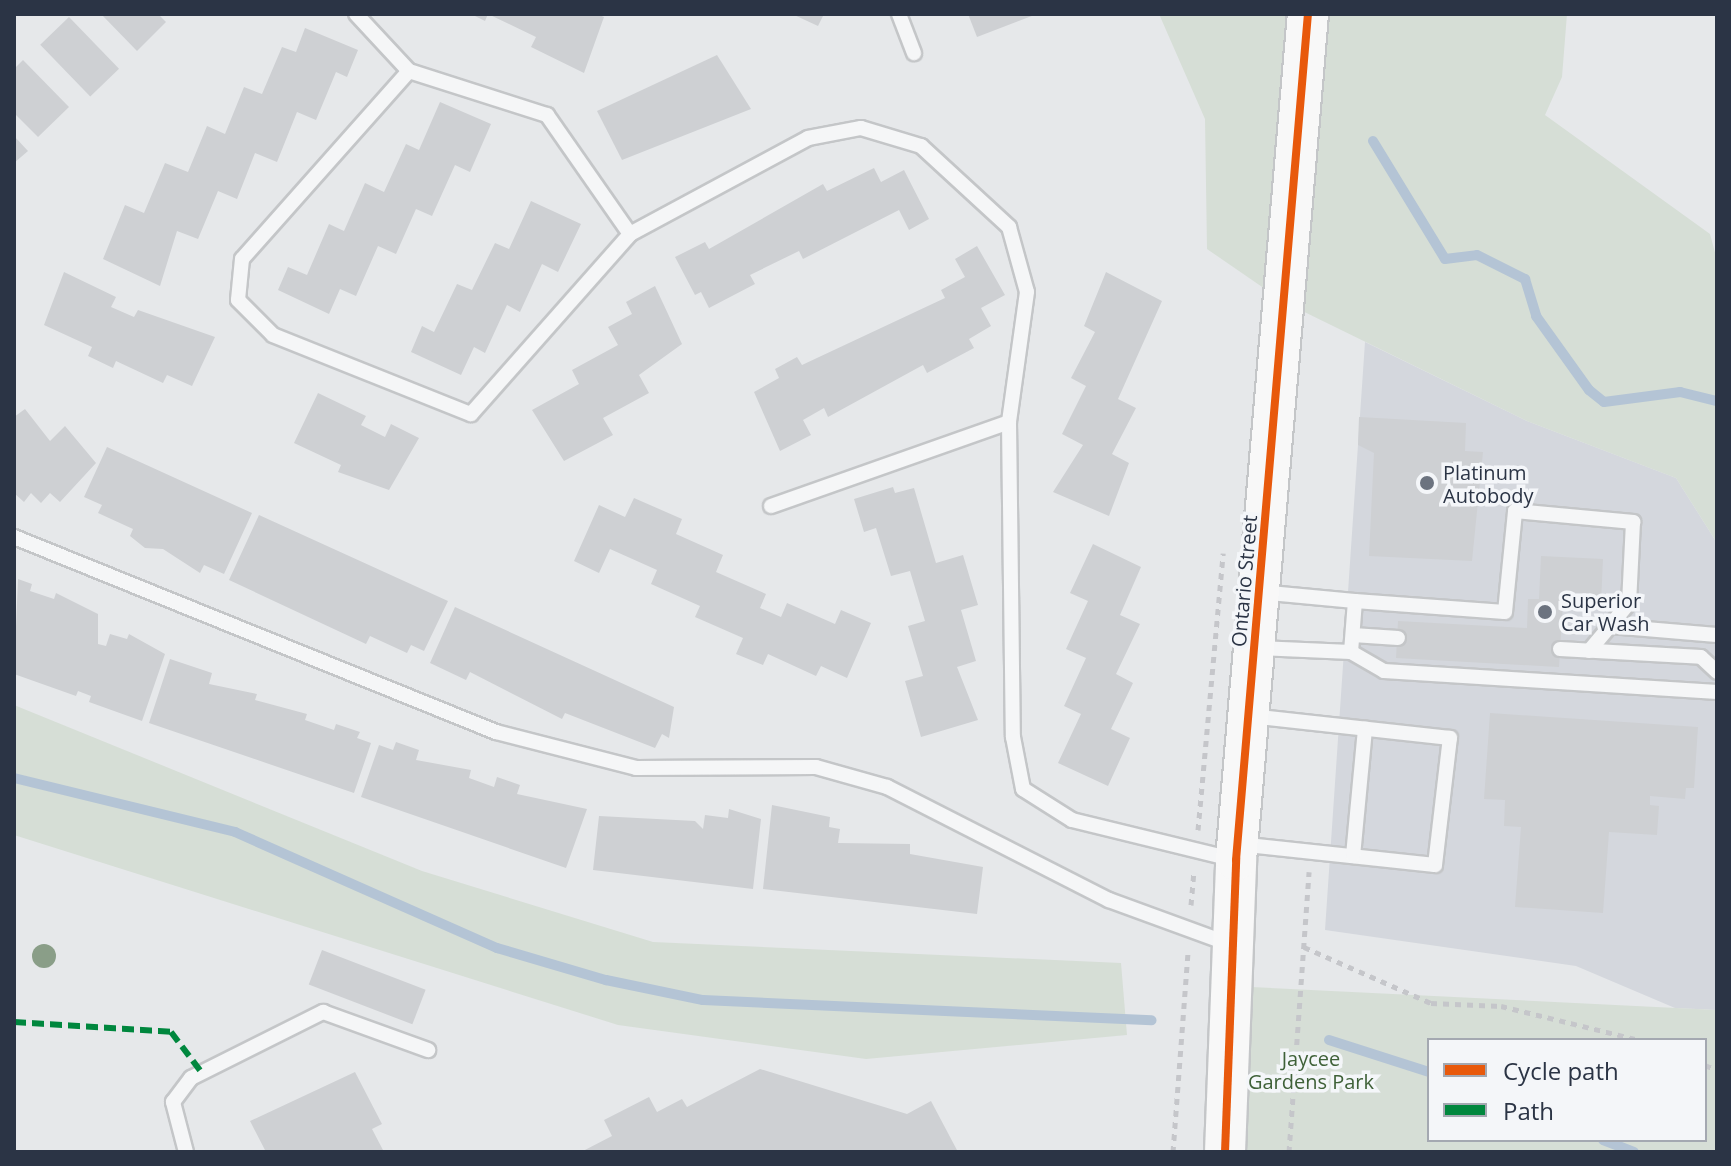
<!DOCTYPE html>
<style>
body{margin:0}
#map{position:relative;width:1731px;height:1166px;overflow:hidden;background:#e6e8ea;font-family:"Open Sans",sans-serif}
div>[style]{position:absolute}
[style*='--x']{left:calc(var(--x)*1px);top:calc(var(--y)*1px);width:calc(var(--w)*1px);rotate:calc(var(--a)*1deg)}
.built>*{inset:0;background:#d4d7dd}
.green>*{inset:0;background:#d6ded6}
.stream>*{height:10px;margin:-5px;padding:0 5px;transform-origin:5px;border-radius:5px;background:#b4c4d5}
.building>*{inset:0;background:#ced0d3;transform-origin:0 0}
.path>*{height:5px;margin-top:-2.5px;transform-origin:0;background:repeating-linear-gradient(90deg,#c5c6ca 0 6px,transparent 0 12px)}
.roads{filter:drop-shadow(2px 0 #c4c6c8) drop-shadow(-2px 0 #c4c6c8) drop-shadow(0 2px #c4c6c8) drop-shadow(0 -2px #c4c6c8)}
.service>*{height:14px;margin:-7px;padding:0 7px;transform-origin:7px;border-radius:7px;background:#f5f6f7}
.secondary>*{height:40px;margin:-20px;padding:0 20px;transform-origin:20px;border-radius:20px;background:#f8f8f8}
.quiet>*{height:6px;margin-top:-3px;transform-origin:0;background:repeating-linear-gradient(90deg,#00873e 0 12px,transparent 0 18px)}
.cycleway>*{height:8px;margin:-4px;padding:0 4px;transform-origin:4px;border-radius:4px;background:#e8590c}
.trees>*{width:24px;height:24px;margin:-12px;border-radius:50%;background:#8a9e88}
.dots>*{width:22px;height:22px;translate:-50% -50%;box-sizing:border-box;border:4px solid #f4f6f9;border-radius:50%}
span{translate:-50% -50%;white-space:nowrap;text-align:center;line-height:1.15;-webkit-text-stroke:7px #f4f6f9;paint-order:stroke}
.poi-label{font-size:20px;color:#2b3445}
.left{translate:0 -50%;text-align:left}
.street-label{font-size:20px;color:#2b3445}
.park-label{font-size:20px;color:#3f6138}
.frame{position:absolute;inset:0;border:16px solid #2b3445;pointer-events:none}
.legend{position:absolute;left:1427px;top:1038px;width:280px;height:104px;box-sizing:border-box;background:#f4f6f9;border:2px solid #a4a8b1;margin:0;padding:10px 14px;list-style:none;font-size:24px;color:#2b3445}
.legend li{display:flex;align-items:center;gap:16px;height:40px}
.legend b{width:40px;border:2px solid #a4a8b1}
</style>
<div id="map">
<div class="built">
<i style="clip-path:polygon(1365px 342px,1527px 421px,1676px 478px,1717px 543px,1717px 1010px,1675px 1008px,1576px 966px,1325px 930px)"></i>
</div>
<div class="green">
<i style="clip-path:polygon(1159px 14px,1567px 14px,1562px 77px,1545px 115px,1710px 234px,1717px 260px,1717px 543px,1676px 478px,1527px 421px,1284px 302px,1207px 249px,1205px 119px)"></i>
<i style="clip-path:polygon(14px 705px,422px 871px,653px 942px,1121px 963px,1127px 1035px,866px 1059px,618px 1025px,14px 835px)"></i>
<i style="clip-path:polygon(evenodd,1231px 986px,1717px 1010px,1717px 1152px,1224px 1152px,1231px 986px,1429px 1040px,1705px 1040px,1705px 1140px,1429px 1140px,1429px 1040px)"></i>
</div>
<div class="stream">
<i style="--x:1373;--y:141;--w:138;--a:58.6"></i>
<i style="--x:1445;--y:259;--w:32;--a:-7"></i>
<i style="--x:1477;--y:255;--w:54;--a:26.6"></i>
<i style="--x:1525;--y:279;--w:39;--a:73"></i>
<i style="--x:1536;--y:316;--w:91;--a:54.4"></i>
<i style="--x:1589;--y:390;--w:19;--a:39"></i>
<i style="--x:1604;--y:402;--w:77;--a:-7.5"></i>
<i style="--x:1680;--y:392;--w:38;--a:14"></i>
<i style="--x:14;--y:778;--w:228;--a:13.7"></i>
<i style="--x:235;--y:832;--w:287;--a:23.9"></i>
<i style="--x:497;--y:948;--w:114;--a:16.4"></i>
<i style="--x:606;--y:980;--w:99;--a:11.7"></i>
<i style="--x:703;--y:1000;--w:449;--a:2.6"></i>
<i style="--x:1329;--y:1040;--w:105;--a:17.7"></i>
<i style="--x:1603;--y:1140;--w:33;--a:21"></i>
</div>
<div class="building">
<i style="clip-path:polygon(101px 14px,158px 14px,166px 22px,137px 51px)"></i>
<i style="clip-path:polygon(471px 14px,597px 14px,604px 17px,584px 73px,531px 47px,536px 37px,488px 14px,485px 21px)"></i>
<i style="clip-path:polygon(792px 14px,824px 14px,818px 26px)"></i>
<i style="clip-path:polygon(968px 14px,1037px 14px,977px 37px)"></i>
<i style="left:69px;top:17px;width:72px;height:40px;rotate:46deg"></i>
<i style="clip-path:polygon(305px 28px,358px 50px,347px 77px,336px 72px,316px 120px,297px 112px,277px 162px,255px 153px,237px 199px,218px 191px,198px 239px,177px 231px,160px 286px,103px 259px,125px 205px,144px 213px,165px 163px,188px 172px,207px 126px,225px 134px,244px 87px,262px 94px,282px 47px,296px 52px)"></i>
<i style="clip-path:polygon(717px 55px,751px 109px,622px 160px,597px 111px)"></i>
<i style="clip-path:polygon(23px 60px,69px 107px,38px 137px,14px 113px,14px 69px)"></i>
<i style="clip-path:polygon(440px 102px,491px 124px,470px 172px,455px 165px,432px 216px,416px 209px,396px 254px,378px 246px,356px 296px,340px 289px,329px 314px,278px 290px,288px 267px,307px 275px,329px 224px,344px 231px,365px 183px,384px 192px,406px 144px,419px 150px)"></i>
<i style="clip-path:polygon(14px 136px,28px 151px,14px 163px)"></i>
<i style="clip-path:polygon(874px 168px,881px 182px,904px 170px,929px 219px,909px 230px,899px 210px,803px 259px,799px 251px,750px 275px,755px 284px,709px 308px,701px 292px,695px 295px,675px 257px,705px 242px,709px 249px,823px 184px,827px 191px)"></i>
<i style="clip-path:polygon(531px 201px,581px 224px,558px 272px,542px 264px,520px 312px,507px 305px,485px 353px,474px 347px,461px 375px,411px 352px,422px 326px,434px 332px,457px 284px,472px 290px,495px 243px,509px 249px)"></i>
<i style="clip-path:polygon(977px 246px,1005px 295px,981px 308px,991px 326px,969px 339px,974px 348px,927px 373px,923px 365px,828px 417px,824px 408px,803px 420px,811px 435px,780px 451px,754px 392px,779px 378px,775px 369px,797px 357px,802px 365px,945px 298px,941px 290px,965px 277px,955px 259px)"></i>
<i style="clip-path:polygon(64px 272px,116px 297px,111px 307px,134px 317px,138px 310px,215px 337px,192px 386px,167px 375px,163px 383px,116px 361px,113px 368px,88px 356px,92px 347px,44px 325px)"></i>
<i style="clip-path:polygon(1106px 272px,1162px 301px,1118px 399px,1136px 408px,1112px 454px,1129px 463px,1109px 516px,1053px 492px,1083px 445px,1062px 434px,1086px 386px,1071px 378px,1095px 332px,1084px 326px)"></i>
<i style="clip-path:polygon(655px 286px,682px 344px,639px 375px,649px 393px,603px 418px,613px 435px,564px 461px,532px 410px,579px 384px,572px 370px,618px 345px,608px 327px,632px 314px,626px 302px)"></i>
<i style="clip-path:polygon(318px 393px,366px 416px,361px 425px,385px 437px,391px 424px,419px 438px,389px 490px,338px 472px,341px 465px,294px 443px)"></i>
<i style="clip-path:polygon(25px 409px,50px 441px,65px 426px,96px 463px,60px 502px,50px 493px,41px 503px,31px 493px,24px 502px,14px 493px,14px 417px)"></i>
<i style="clip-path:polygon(1359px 417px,1466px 423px,1465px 451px,1483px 452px,1472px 561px,1369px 556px,1374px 453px,1358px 445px)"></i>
<i style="clip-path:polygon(107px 447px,252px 513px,224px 574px,204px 565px,200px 573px,163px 549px,145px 548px,130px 536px,133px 529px,98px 513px,102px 505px,84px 497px)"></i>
<i style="clip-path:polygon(893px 487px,895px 493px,914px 488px,936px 563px,963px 555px,978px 605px,961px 610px,976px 661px,957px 667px,978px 720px,921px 737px,905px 681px,923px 676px,908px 626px,925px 621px,910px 571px,891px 576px,876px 528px,864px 532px,854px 499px)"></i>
<i style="clip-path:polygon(634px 498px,682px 519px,676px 534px,723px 555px,716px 572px,766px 594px,760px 608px,781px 617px,787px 603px,835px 624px,841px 610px,871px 623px,847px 678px,821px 666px,816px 676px,768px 654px,763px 665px,736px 654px,743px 638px,695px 617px,700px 606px,651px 584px,657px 570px,610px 549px,599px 573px,574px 561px,599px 505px,625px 517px)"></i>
<i style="clip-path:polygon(259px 515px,448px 601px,424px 651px,411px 645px,407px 653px,370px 636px,366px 644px,229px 580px)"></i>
<i style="clip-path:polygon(1093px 544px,1141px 567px,1120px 615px,1140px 624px,1116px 674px,1133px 683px,1111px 729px,1130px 738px,1108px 786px,1058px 763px,1081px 714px,1064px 706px,1086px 658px,1066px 649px,1088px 601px,1070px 593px)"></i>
<i style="clip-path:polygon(1541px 556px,1603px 559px,1601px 604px,1563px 602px,1559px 667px,1396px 658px,1398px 621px,1527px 628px,1528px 599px,1539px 599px)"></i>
<i style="clip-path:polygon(18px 579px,32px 584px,30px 591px,54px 599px,56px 593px,98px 614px,98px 644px,106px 646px,110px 634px,127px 639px,129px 634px,165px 654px,142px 721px,89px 702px,91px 696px,78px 691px,76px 696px,14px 674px)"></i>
<i style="clip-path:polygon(455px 607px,674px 707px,669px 738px,662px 734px,655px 748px,565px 713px,562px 719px,470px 672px,466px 680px,430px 663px)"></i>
<i style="clip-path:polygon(170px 659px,212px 673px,209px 684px,257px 694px,255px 700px,307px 714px,305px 720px,334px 730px,336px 724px,360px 732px,357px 738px,371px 743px,354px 793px,149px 723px)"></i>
<i style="clip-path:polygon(1490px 713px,1698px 727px,1694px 788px,1686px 788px,1685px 799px,1650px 796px,1650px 805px,1659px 806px,1657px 835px,1609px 832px,1603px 913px,1515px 907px,1521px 827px,1504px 826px,1505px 800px,1484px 799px)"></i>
<i style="clip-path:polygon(396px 742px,419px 750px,416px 760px,471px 770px,469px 778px,494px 787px,497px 777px,520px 785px,517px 794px,587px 809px,566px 868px,361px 797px,379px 745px,393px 750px)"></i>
<i style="clip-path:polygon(772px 805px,830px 817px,829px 827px,840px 829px,838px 843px,910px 844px,910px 854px,983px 867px,977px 914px,763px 889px)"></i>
<i style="clip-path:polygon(729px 809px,761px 819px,753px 889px,593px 870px,599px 816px,695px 821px,703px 829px,705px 815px,728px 818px)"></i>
<i style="left:322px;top:950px;width:111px;height:37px;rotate:21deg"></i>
<i style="clip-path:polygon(760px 1069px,907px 1114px,931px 1101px,958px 1152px,581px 1152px,612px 1136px,604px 1120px,649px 1097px,657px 1112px,682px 1099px,687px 1107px)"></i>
<i style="clip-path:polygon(355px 1072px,382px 1124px,372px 1129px,384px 1152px,266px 1152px,250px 1121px)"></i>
</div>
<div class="path">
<i style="--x:1198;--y:830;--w:278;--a:-84.8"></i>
<i style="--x:1191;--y:905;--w:33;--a:-85"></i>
<i style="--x:1304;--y:947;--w:139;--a:23.8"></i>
<i style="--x:1431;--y:1003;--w:70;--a:2.5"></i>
<i style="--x:1501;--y:1006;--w:142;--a:13.8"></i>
<i style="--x:1705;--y:1065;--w:13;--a:23"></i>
<i style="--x:1173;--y:1152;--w:202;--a:-85.7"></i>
<i style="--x:1289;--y:1152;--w:281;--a:-85.9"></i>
</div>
<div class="roads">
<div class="service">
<i style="--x:356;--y:14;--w:78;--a:47.1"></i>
<i style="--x:409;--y:71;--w:145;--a:17.7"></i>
<i style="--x:547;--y:115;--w:145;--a:55.1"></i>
<i style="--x:899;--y:14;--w:42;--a:69"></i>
<i style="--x:409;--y:71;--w:251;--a:131.6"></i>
<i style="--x:242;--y:259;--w:41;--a:95.6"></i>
<i style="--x:238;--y:300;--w:49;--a:45"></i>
<i style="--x:273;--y:335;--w:213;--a:21.8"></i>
<i style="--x:471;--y:414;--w:240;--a:-48.5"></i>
<i style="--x:630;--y:234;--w:202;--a:-28.3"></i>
<i style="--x:808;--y:138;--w:54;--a:-10.7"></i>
<i style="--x:861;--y:128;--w:63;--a:16.7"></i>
<i style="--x:921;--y:146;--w:120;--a:42.6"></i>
<i style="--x:1009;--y:227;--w:67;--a:74.5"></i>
<i style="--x:1027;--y:292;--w:131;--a:97.9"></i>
<i style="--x:1009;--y:422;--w:315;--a:89.3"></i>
<i style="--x:1013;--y:737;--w:53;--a:79.1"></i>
<i style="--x:1023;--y:789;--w:58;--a:32.3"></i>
<i style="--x:1072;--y:820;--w:165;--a:13.7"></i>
<i style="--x:771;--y:506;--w:252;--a:-19.4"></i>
<i style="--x:14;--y:537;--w:520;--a:22.03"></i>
<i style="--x:496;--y:732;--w:145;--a:14.4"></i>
<i style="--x:636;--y:768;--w:180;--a:-0.3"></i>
<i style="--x:816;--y:767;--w:74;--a:15.7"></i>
<i style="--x:887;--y:787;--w:249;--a:27"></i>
<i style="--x:1109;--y:900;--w:128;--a:20.1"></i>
<i style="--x:1259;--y:592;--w:96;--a:5.4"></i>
<i style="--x:1355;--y:601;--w:51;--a:94.5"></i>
<i style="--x:1355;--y:601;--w:150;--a:4.2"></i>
<i style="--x:1505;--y:612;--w:101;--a:-84.3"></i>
<i style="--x:1515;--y:511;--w:119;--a:5.3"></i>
<i style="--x:1633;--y:522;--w:81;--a:92.8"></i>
<i style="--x:1629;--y:603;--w:30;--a:130"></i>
<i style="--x:1353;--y:635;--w:45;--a:3.8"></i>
<i style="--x:1258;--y:648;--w:93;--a:2.5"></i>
<i style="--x:1351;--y:652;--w:38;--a:30"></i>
<i style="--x:1384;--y:671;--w:334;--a:3.6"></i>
<i style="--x:1560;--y:649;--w:141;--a:3.2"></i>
<i style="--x:1701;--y:657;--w:22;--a:43"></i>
<i style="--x:1589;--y:651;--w:33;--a:-50"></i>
<i style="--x:1610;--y:626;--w:107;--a:4.8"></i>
<i style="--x:1238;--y:844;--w:198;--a:6.1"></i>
<i style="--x:1435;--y:865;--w:128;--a:-83.3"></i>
<i style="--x:1450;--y:738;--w:201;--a:-173.7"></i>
<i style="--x:1353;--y:856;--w:128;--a:-84.6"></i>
<i style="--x:186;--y:1152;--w:52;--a:-104.6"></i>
<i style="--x:173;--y:1102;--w:30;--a:-53"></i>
<i style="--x:191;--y:1078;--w:148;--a:-26.6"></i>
<i style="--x:323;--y:1012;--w:112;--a:19.9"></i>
</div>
<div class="secondary">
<i style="--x:1225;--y:1152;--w:292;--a:-87.8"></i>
<i style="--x:1236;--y:860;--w:849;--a:-85.14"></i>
</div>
</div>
<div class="quiet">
<i style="--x:14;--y:1022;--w:157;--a:3.6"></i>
<i style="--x:171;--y:1032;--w:51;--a:52.9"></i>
</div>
<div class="cycleway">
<i style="--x:1225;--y:1152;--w:292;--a:-87.8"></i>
<i style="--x:1236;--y:860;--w:849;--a:-85.14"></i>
</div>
<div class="trees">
<i style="left:44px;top:956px"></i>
</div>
<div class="dots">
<i style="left:1427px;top:483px;background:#6c737f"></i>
<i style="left:1545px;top:612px;background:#6c737f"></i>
</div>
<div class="poi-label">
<span class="left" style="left:1443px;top:484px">Platinum<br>Autobody</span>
<span class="left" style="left:1561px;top:612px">Superior<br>Car Wash</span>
</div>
<div class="street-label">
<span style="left:1244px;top:581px;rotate:-85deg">Ontario Street</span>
</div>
<div class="park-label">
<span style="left:1311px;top:1070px">Jaycee<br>Gardens Park</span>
</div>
<div class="frame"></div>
<ul class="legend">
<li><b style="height:10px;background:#e8590c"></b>Cycle path</li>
<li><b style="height:10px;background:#00873e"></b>Path</li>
</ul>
</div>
